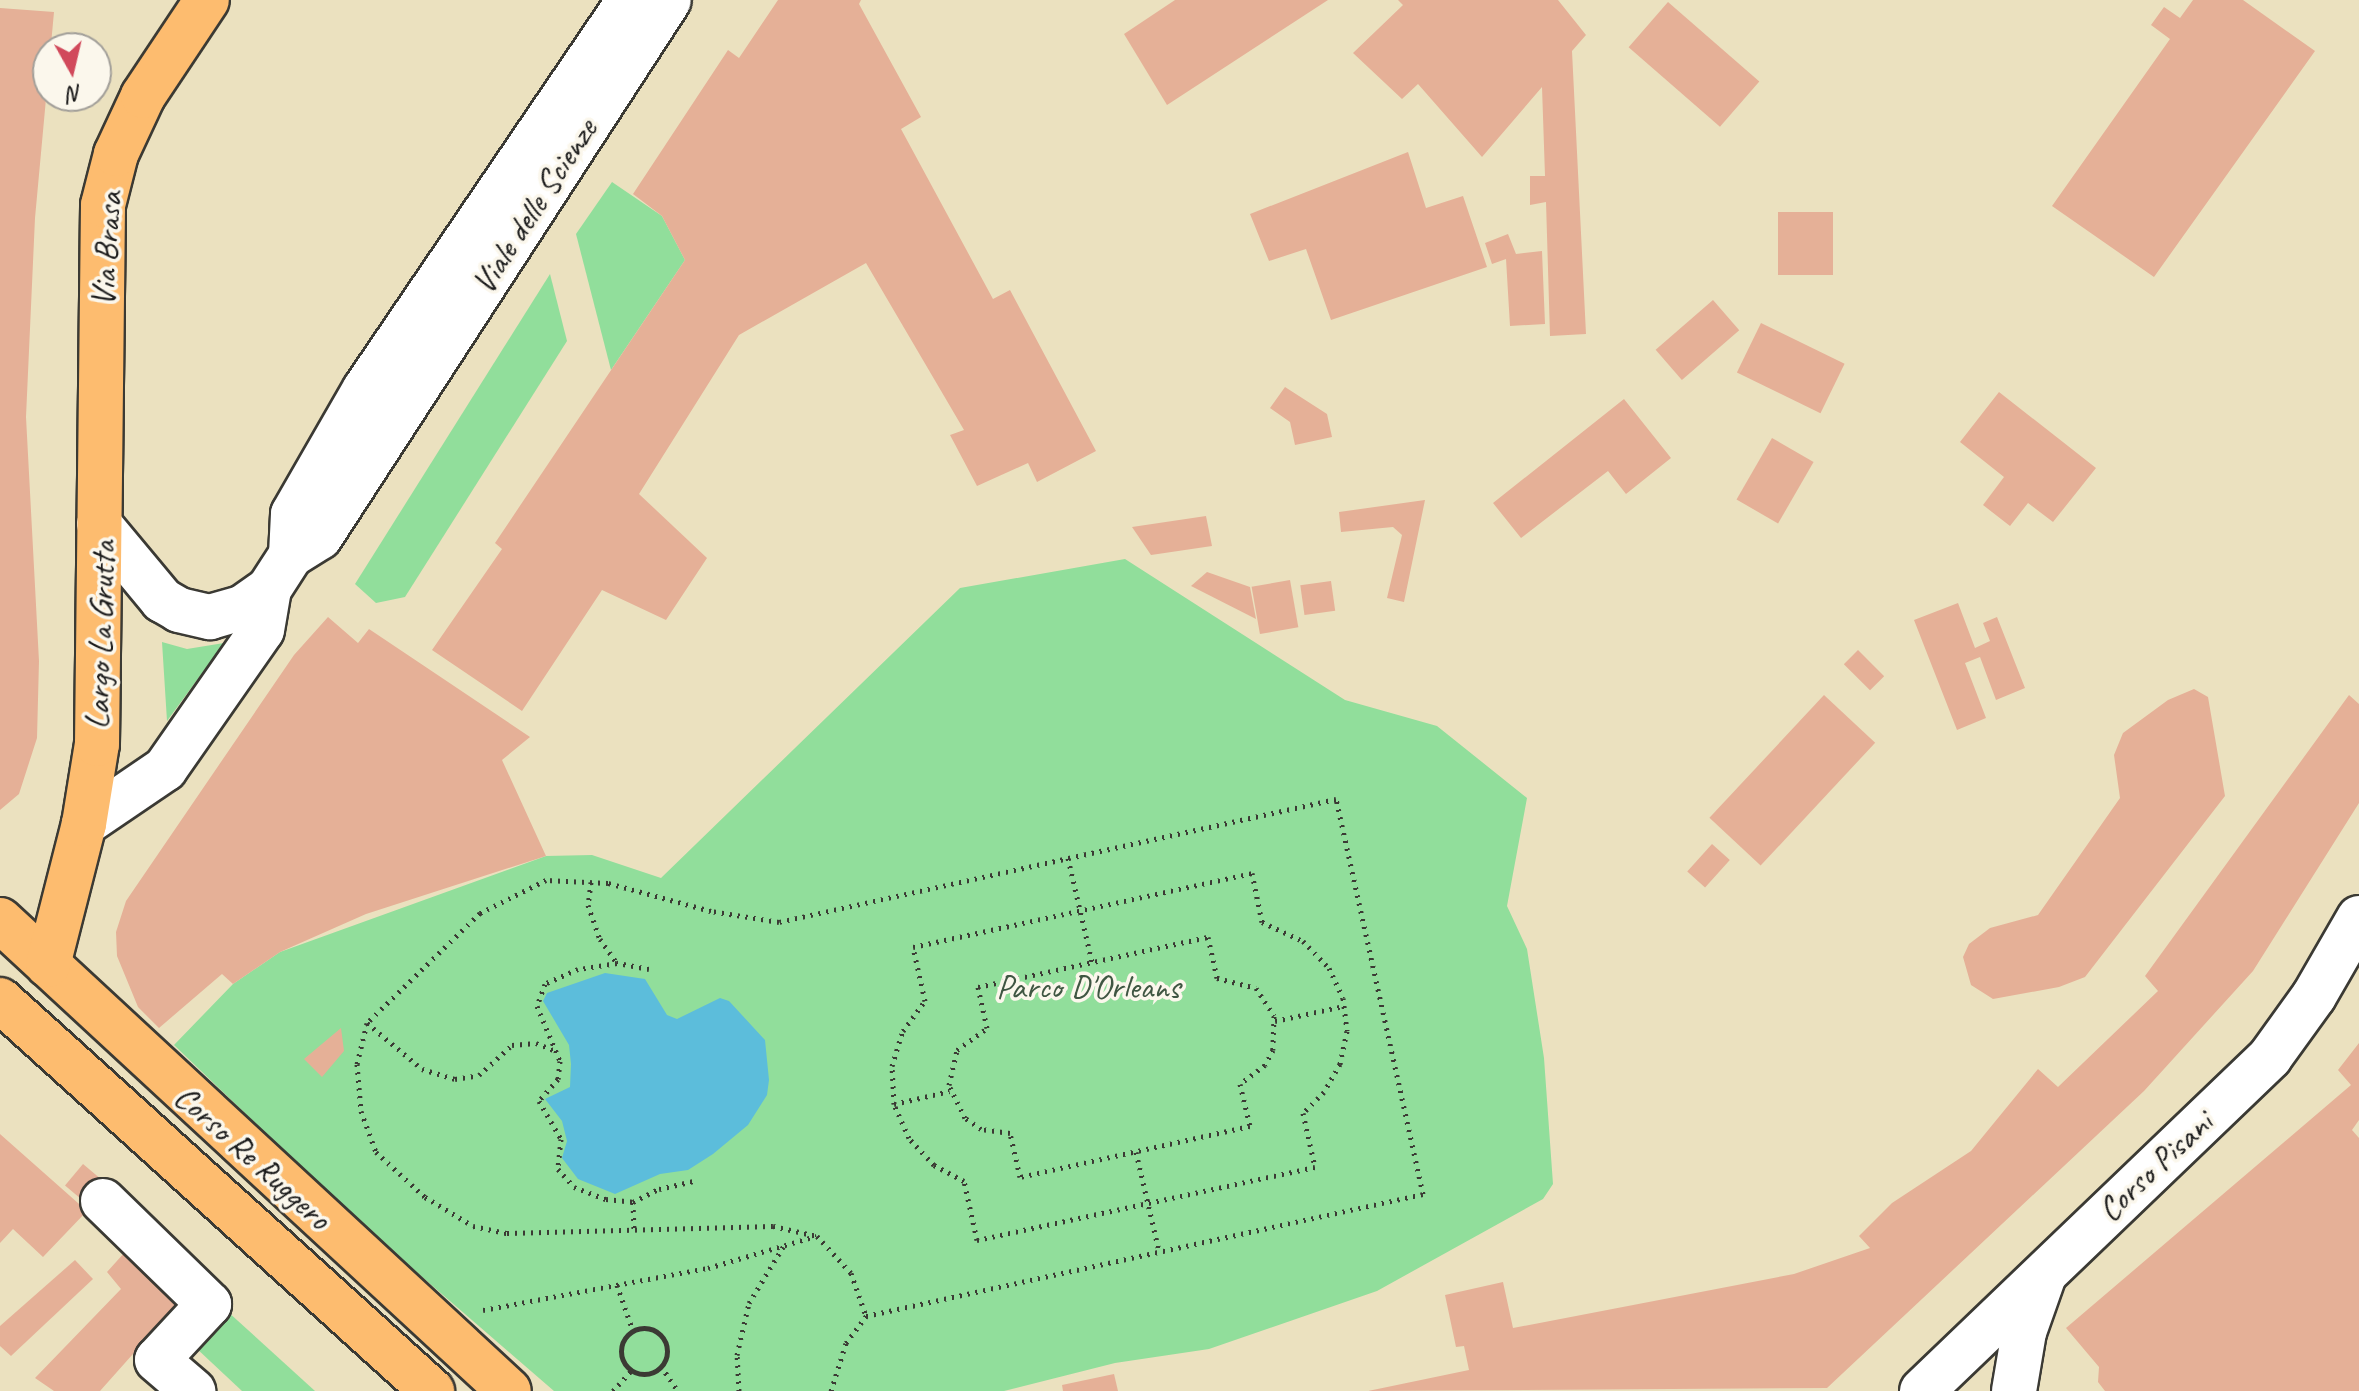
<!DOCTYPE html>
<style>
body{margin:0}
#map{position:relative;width:2359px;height:1391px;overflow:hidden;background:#ebe1bf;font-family:Caveat,sans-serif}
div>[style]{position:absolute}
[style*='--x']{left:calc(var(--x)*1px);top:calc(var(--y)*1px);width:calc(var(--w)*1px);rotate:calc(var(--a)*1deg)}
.green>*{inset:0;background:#91de9b}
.water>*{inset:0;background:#5cbddb}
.building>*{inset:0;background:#e5b097;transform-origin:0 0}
.path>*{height:5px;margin-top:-2.5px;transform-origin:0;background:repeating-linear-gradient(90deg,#3b3a34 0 2px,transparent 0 8px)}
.path>.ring{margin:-2.5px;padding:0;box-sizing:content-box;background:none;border:5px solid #3b3a34;border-radius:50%}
.roads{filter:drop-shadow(2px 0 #3b3a34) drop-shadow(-2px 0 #3b3a34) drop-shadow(0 2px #3b3a34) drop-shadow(0 -2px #3b3a34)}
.minor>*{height:44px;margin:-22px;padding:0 22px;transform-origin:22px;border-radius:22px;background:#fff}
.major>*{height:44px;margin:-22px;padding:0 22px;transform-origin:22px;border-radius:22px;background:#fdbc6f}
span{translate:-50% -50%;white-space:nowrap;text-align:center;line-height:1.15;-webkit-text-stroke:7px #fbf7ec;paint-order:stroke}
.street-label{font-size:34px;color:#1c1c1c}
.park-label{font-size:34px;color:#3f5642}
.north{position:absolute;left:32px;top:32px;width:80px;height:80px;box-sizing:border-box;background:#fbf7ec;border:2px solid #a29f99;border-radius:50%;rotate:172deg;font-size:22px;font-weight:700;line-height:32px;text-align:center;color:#1c1c1c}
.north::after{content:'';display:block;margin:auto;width:28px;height:36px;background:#d1495b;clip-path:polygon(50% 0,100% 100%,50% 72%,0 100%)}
</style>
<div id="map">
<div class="green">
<i style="clip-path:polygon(612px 182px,662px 216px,685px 260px,611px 370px,576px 234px)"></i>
<i style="clip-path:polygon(550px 274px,567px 341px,405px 597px,376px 603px,355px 584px)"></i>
<i style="clip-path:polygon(1125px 559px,1345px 700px,1437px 726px,1527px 798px,1507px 906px,1527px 949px,1544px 1058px,1553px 1184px,1543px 1199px,1377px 1291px,1209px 1349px,1115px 1363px,1004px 1391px,554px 1391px,354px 1218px,174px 1045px,233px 984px,280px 952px,546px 856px,592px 855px,661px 878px,960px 588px)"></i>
<i style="clip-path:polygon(162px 642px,187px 649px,224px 643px,167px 721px)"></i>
<i style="clip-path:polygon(227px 1311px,315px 1391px,242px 1391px,195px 1347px)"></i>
</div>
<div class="water">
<i style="clip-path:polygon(605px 973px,645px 979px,667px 1015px,677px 1019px,720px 998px,729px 1001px,765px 1040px,769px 1080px,767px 1095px,748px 1125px,713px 1154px,688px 1170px,660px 1174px,615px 1194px,578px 1179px,562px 1158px,567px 1141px,562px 1121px,545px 1099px,570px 1087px,571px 1064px,569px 1045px,543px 1001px,547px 993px)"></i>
</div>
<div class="building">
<i style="clip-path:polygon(778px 0,861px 0,859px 4px,921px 117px,901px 129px,993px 299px,1010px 290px,1096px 451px,1037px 482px,1028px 463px,977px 486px,950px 435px,964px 430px,866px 263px,739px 335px,639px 494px,707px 558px,666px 620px,602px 590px,522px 711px,432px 650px,502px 549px,495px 543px,685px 260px,662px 216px,633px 194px,728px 50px,739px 58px)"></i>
<i style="clip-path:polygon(1175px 0,1328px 0,1167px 105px,1124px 34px)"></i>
<i style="clip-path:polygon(1398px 0,1558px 0,1586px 35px,1572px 51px,1586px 334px,1550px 336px,1546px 202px,1530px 205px,1530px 176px,1545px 176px,1542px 87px,1482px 157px,1418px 84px,1402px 99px,1353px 53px,1403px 5px)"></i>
<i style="clip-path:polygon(2193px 0,2243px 0,2315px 51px,2154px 277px,2052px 206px,2170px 39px,2151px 25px,2164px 7px,2180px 18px)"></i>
<i style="left:1668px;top:2px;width:121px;height:60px;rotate:41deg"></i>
<i style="clip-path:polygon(0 8px,54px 12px,35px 218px,26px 417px,39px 661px,37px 738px,19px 794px,0 810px)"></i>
<i style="clip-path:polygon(1408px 152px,1426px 208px,1463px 196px,1487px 267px,1331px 320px,1306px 249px,1269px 261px,1250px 214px)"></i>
<i style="left:1778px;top:212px;width:55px;height:63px"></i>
<i style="clip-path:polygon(1508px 234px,1516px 254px,1542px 251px,1545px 324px,1510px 326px,1506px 259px,1492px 264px,1485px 243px)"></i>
<i style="left:1713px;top:300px;width:40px;height:76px;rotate:49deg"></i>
<i style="left:1761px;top:323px;width:93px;height:55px;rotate:26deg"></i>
<i style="clip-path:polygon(1285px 387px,1327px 414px,1332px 437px,1295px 445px,1290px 422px,1270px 408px)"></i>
<i style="clip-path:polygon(1999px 392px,2096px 468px,2053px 522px,2028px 503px,2010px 526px,1983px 505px,2004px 477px,1960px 442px)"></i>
<i style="clip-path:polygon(1624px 399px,1671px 458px,1626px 494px,1608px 471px,1521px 538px,1493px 503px)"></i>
<i style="left:1772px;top:438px;width:48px;height:71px;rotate:30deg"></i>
<i style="clip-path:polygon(1425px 500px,1404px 602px,1387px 598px,1402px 535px,1393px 527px,1341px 532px,1339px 512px)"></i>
<i style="clip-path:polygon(1206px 516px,1212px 546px,1151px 555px,1132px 527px)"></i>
<i style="clip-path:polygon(1207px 572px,1250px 587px,1256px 619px,1191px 586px)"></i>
<i style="left:1290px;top:580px;width:48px;height:39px;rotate:80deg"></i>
<i style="left:1331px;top:581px;width:30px;height:31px;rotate:82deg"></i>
<i style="clip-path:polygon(1958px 603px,1975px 648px,1990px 641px,1983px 623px,1997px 617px,2025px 688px,1996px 700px,1980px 657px,1965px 663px,1986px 718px,1957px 730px,1914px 620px)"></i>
<i style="clip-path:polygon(328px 617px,358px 643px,369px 629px,530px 737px,502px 760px,546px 856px,366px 914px,280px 952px,233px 984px,222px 974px,159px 1028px,138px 1007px,117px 956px,116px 932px,126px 901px,294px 655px)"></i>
<i style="left:1858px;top:650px;width:37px;height:20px;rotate:45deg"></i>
<i style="clip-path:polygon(2194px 689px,2208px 697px,2225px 796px,2085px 977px,2059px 987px,1993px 999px,1971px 985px,1963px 957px,1969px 944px,1990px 928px,2038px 915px,2120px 798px,2114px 755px,2123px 733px,2168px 700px)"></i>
<i style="left:1824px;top:695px;width:70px;height:168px;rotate:43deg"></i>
<i style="clip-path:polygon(2349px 695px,2359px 704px,2359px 803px,2253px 971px,2144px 1091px,1827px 1388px,1368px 1391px,1469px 1370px,1464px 1346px,1456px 1347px,1445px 1295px,1503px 1282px,1513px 1328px,1794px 1274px,1870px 1248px,1859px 1236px,1892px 1203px,1971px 1151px,2038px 1069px,2058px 1087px,2158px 991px,2145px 976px)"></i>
<i style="left:1712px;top:844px;width:24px;height:37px;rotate:42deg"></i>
<i style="clip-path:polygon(341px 1028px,344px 1051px,322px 1077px,304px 1059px)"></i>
<i style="clip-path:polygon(2359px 1043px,2359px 1120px,2352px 1130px,2359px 1138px,2359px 1391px,2105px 1391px,2098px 1382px,2099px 1367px,2066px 1328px,2351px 1085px,2338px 1070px)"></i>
<i style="clip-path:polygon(0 1134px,87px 1211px,43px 1257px,13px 1229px,0 1243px)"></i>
<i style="left:83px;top:1164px;width:26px;height:28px;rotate:40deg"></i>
<i style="clip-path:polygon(125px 1252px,181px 1300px,100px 1391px,54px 1391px,35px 1378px,121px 1289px,107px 1272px)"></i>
<i style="clip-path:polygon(75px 1260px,93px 1279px,11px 1356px,0 1346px,0 1326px)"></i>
<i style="clip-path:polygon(1114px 1374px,1118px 1391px,1063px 1391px,1062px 1385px)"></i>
</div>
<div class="path">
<i style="--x:1068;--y:858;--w:107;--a:77"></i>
<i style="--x:1252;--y:873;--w:50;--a:78.5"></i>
<i style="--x:1262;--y:922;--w:45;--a:24.9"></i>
<i style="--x:1303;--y:941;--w:37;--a:46"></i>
<i style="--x:1329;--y:968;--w:33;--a:65"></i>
<i style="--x:1343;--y:998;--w:33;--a:83"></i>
<i style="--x:1347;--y:1031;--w:34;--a:102"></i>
<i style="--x:1340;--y:1064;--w:32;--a:120"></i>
<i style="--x:1324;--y:1092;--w:30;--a:135"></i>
<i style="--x:1303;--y:1113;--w:55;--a:77.5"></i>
<i style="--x:1315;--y:1167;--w:346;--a:167.8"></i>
<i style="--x:977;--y:1240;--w:60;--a:-102.4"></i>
<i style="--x:964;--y:1181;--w:34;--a:-152"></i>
<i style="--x:934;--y:1165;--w:37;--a:-133"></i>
<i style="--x:909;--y:1138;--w:37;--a:-114"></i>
<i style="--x:894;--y:1104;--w:38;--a:-93"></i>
<i style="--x:892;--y:1066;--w:37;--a:-73"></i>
<i style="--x:903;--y:1031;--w:37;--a:-54"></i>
<i style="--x:925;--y:1001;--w:55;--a:-102.5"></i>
<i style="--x:913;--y:947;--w:347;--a:-12.3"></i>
<i style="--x:591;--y:882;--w:23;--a:97"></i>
<i style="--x:588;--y:905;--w:36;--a:71"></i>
<i style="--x:600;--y:939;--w:29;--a:55"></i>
<i style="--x:1208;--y:937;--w:42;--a:77.6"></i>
<i style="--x:1217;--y:978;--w:40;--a:14.4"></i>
<i style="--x:1256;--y:988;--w:33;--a:57"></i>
<i style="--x:1274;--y:1016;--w:34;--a:92"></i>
<i style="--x:1273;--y:1050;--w:17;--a:118"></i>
<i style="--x:1265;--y:1065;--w:31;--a:143"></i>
<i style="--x:1240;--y:1084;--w:43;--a:76.6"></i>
<i style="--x:1250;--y:1126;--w:236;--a:167.5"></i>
<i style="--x:1020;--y:1177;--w:45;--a:-102.8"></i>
<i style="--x:1010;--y:1133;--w:29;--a:-172"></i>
<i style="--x:981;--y:1129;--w:19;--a:-145"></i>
<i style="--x:965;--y:1118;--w:37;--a:-116"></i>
<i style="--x:949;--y:1085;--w:36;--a:-77"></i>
<i style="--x:957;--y:1050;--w:37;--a:-36"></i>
<i style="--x:987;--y:1028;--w:42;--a:-102.4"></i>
<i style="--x:978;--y:987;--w:235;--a:-12.3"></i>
<i style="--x:649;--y:969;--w:33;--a:-169"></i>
<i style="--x:617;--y:963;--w:39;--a:171"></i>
<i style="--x:578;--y:969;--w:36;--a:156"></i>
<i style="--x:545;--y:984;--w:23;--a:110"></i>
<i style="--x:537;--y:1006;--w:60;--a:67.3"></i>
<i style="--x:560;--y:1061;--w:18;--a:96"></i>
<i style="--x:558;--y:1079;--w:29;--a:131"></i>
<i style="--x:539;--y:1101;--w:44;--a:59.9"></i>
<i style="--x:561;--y:1139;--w:30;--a:96"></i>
<i style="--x:558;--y:1169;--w:24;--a:48"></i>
<i style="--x:574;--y:1187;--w:34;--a:21"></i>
<i style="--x:606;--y:1199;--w:27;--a:6"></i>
<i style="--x:633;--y:1202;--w:29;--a:-27"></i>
<i style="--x:659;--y:1189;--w:39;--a:-13"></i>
<i style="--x:1275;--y:1021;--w:71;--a:-12.3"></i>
<i style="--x:367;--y:1023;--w:72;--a:39.9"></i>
<i style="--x:422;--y:1069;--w:34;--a:17"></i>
<i style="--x:455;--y:1079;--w:24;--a:-9"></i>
<i style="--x:479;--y:1075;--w:45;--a:-42.3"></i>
<i style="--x:512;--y:1045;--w:24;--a:-5"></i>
<i style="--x:536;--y:1043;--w:22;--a:22"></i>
<i style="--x:894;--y:1104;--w:57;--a:-13.1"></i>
<i style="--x:1136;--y:1152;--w:102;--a:76.9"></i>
<i style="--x:633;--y:1202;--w:28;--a:88"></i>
<i style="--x:617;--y:1285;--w:49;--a:70.8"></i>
<i style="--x:483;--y:1310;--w:229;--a:-10.6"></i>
<i style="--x:708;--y:1268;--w:113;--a:-16.5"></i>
<i class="ring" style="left:621px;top:1328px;width:41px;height:41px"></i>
<i style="--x:661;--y:1366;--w:30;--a:56"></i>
<i style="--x:613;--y:1391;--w:27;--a:-48"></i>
<i style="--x:739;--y:1391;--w:36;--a:-93"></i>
<i style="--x:737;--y:1355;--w:53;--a:-77"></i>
<i style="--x:749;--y:1303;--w:66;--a:-58.7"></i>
<i style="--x:831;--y:1391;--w:50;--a:-72.6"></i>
<i style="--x:846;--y:1343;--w:34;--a:-53"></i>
<i style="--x:866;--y:1316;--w:570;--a:-12.35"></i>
<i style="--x:1423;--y:1194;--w:404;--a:-102.4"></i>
<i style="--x:1336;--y:799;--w:570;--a:167.55"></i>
<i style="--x:779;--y:922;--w:69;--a:-170.8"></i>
<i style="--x:711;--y:911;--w:107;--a:-164.8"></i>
<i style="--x:608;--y:883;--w:62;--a:-177.2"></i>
<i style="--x:546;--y:880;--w:74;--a:153.4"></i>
<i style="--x:480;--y:913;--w:158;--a:135.8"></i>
<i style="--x:367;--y:1023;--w:42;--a:103.7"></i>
<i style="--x:357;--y:1064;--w:47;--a:85.1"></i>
<i style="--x:361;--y:1111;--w:44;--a:69.9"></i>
<i style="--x:376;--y:1152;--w:67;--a:42.6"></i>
<i style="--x:425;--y:1197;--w:56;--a:31.1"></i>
<i style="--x:473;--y:1226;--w:35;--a:12"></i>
<i style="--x:507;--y:1233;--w:266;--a:-1.5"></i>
<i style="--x:773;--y:1226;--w:45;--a:12.8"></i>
<i style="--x:817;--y:1236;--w:50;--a:47.4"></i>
<i style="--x:851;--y:1273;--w:46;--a:70.8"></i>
</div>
<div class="roads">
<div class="minor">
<i style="--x:99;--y:524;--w:99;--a:50.3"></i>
<i style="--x:162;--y:600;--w:20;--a:30"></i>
<i style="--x:179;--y:610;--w:32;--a:13"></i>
<i style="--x:210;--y:617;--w:33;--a:-16"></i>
<i style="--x:242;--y:608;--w:33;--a:-35"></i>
<i style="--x:269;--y:589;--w:40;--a:-57.1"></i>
<i style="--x:291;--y:555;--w:34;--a:-32"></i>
<i style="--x:320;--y:537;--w:640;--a:-56.98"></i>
<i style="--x:291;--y:555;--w:41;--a:-87.2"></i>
<i style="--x:293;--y:514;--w:144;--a:-60.1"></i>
<i style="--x:365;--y:389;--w:470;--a:-55.8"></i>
<i style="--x:84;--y:824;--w:98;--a:-34.2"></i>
<i style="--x:165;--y:769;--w:169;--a:-55.1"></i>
<i style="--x:262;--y:630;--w:42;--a:-80.3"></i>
<i style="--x:103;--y:1201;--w:148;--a:44.2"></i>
<i style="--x:209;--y:1304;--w:76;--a:132.9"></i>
<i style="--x:157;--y:1360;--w:48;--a:40.7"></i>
<i style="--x:1922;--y:1391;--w:482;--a:-43.8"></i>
<i style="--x:2270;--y:1057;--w:75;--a:-54.2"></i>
<i style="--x:2314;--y:996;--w:90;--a:-60"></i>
<i style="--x:2014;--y:1391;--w:60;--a:-80.4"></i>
<i style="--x:2024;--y:1332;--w:57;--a:-70.6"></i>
</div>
<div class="major">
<i style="--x:0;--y:920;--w:693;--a:42.78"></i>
<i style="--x:48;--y:965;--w:146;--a:-75.7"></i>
<i style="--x:84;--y:824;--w:81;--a:-80.8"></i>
<i style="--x:97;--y:744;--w:539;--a:-89.36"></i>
<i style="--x:103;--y:205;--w:53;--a:-75.7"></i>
<i style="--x:116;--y:154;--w:64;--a:-65"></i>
<i style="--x:143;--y:96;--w:115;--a:-56.3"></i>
<i style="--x:0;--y:1000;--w:583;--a:42.15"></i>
</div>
</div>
<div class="street-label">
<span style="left:534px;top:206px;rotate:-57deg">Viale delle Scienze</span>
<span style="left:106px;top:249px;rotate:-86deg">Via Brasa</span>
<span style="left:100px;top:635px;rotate:-88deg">Largo La Grutta</span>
<span style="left:253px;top:1157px;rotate:42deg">Corso Re Ruggero</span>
<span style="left:2155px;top:1166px;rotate:-43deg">Corso Pisani</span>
</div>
<div class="park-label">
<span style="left:1088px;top:987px">Parco D'Orleans</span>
</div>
<div class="north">N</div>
</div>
